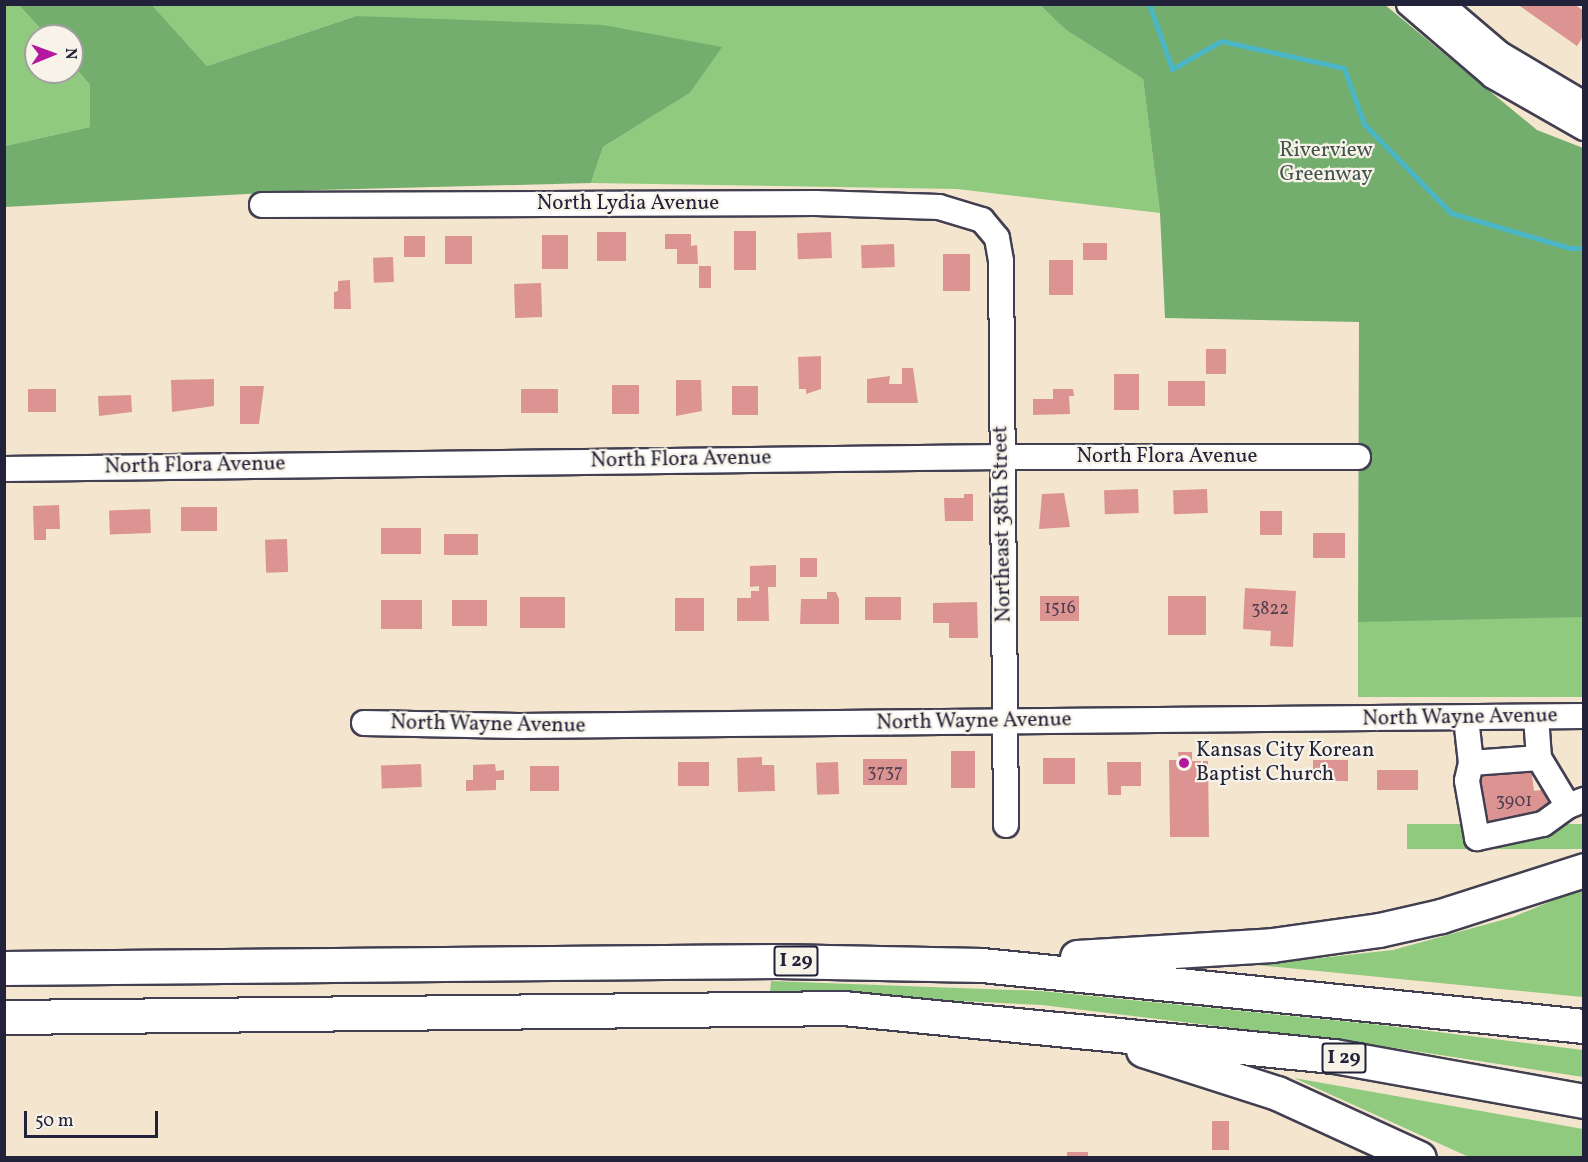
<!DOCTYPE html>
<style>
body{margin:0}
#map{position:relative;width:1588px;height:1162px;overflow:hidden;background:#f4e5ce;font-family:Vollkorn,serif}
div>[style]{position:absolute}
[style*='--x']{left:calc(var(--x)*1px);top:calc(var(--y)*1px);width:calc(var(--w)*1px);rotate:calc(var(--a)*1deg)}
.green>*{inset:0;background:#8fca7f;transform-origin:0 0}
.forest>*{inset:0;background:#73ae6e}
.stream>*{height:5px;margin:-2.5px;padding:0 2.5px;transform-origin:2.5px;border-radius:2.5px;background:#4ab6c6}
.building>*{inset:0;background:#dc9492;transform-origin:0 0}
.roads{filter:drop-shadow(2px 0 #423f51) drop-shadow(-2px 0 #423f51) drop-shadow(0 2px #423f51) drop-shadow(0 -2px #423f51)}
.minor>*{height:24px;margin:-12px;padding:0 12px;transform-origin:12px;border-radius:12px;background:#fff}
.highway>*{height:33px;margin:-16.5px;padding:0 16.5px;transform-origin:16.5px;border-radius:16.5px;background:#fff}
.dots>*{width:16px;height:16px;translate:-50% -50%;box-sizing:border-box;border:3px solid #f7f3e8;border-radius:50%}
span{translate:-50% -50%;white-space:nowrap;text-align:center;line-height:1.15;-webkit-text-stroke:4.5px #f7f3e8;paint-order:stroke}
.number-label{font-size:18px;color:#503e51}
.number-label span{-webkit-text-stroke-width:0}
.shield-label span{padding:2px 4px;background:#f7f3e8;border:2px solid;border-radius:4px;-webkit-text-stroke-width:0}
.shield-label{font-size:20px;color:#22223b;font-weight:700}
.park-label{font-size:21px;color:#43544f}
.street-label{font-size:21px;color:#22223b}
.poi-label{font-size:21px;color:#22223b}
.left{translate:0 -50%;text-align:left}
.frame{position:absolute;inset:0;border:6px solid #22223b;pointer-events:none}
.north{position:absolute;left:24px;top:24px;width:60px;height:60px;box-sizing:border-box;background:#f7f3e8;border:2px solid #a29fa3;border-radius:50%;rotate:89deg;font-size:16px;font-weight:700;line-height:24px;text-align:center;color:#22223b}
.north::after{content:'';display:block;margin:auto;width:21px;height:27px;background:#b5179e;clip-path:polygon(50% 0,100% 100%,50% 72%,0 100%)}
.scale{position:absolute;left:24px;top:1111px;width:134px;height:27px;box-sizing:border-box;border:3px solid #22223b;border-top:0;padding-left:8px;font-size:18px;line-height:21px;white-space:nowrap;color:#22223b;-webkit-text-stroke:4px #f7f3e8;paint-order:stroke}
</style>
<div id="map">
<div class="green">
<i style="clip-path:polygon(4px 5px,19px 5px,47px 36px,36px 36px,36px 72px,72px 72px,72px 64px,90px 85px,90px 127px,5px 146px)"></i>
<i style="clip-path:polygon(152px 5px,1040px 5px,1066px 30px,1143px 79px,1160px 213px,957px 189px,591px 183px,603px 147px,690px 93px,721px 47px,356px 16px,207px 66px)"></i>
<i style="left:1583px;top:617px;width:80px;height:225px;rotate:90deg"></i>
<i style="left:1583px;top:824px;width:25px;height:176px;rotate:90deg"></i>
<i style="clip-path:polygon(1583px 888px,1583px 997px,1256px 965px,1393px 950px,1513px 917px)"></i>
<i style="clip-path:polygon(771px 981px,1041px 991px,1381px 1025px,1583px 1050px,1583px 1077px,1382px 1046px,1042px 1005px,770px 992px)"></i>
<i style="clip-path:polygon(1294px 1078px,1583px 1129px,1583px 1157px,1469px 1157px)"></i>
</div>
<div class="forest">
<i style="clip-path:polygon(19px 5px,152px 5px,207px 66px,356px 16px,603px 25px,722px 47px,690px 93px,603px 147px,591px 183px,319px 190px,5px 207px,5px 146px,90px 127px,90px 85px,72px 64px,72px 36px,47px 36px)"></i>
<i style="clip-path:polygon(1040px 5px,1385px 5px,1537px 130px,1583px 148px,1583px 617px,1358px 622px,1359px 322px,1165px 318px,1160px 213px,1143px 79px,1066px 30px)"></i>
</div>
<div class="stream">
<i style="--x:1149;--y:4;--w:69;--a:70.5"></i>
<i style="--x:1172;--y:69;--w:56;--a:-29.7"></i>
<i style="--x:1221;--y:41;--w:126;--a:12.4"></i>
<i style="--x:1344;--y:68;--w:59;--a:70.3"></i>
<i style="--x:1364;--y:124;--w:124;--a:45.7"></i>
<i style="--x:1451;--y:213;--w:124;--a:16.4"></i>
<i style="--x:1570;--y:248;--w:14;--a:0"></i>
</div>
<div class="building">
<i style="clip-path:polygon(1517px 4px,1574px 4px,1584px 11px,1584px 35px,1577px 46px)"></i>
<i style="left:756px;top:231px;width:39px;height:22px;rotate:90deg"></i>
<i style="left:597px;top:232px;width:29px;height:29px"></i>
<i style="left:831px;top:232px;width:26px;height:34px;rotate:88deg"></i>
<i style="clip-path:polygon(665px 234px,691px 234px,691px 246px,697px 245px,698px 264px,677px 264px,677px 249px,665px 249px)"></i>
<i style="left:542px;top:235px;width:26px;height:34px"></i>
<i style="left:404px;top:236px;width:21px;height:21px"></i>
<i style="left:445px;top:236px;width:27px;height:28px"></i>
<i style="left:1083px;top:243px;width:24px;height:17px"></i>
<i style="left:894px;top:244px;width:23px;height:33px;rotate:88deg"></i>
<i style="left:970px;top:254px;width:37px;height:27px;rotate:90deg"></i>
<i style="left:393px;top:257px;width:25px;height:20px;rotate:88deg"></i>
<i style="left:1049px;top:260px;width:24px;height:35px"></i>
<i style="left:699px;top:266px;width:12px;height:22px"></i>
<i style="clip-path:polygon(350px 280px,351px 309px,334px 309px,334px 292px,338px 291px,338px 281px)"></i>
<i style="left:541px;top:283px;width:34px;height:27px;rotate:88deg"></i>
<i style="left:1206px;top:349px;width:20px;height:25px"></i>
<i style="clip-path:polygon(821px 356px,821px 389px,806px 394px,806px 389px,799px 389px,798px 357px)"></i>
<i style="clip-path:polygon(902px 368px,913px 368px,918px 403px,867px 403px,867px 379px,890px 376px,889px 384px,902px 384px)"></i>
<i style="left:1114px;top:374px;width:25px;height:36px"></i>
<i style="clip-path:polygon(214px 379px,214px 406px,172px 412px,171px 380px)"></i>
<i style="clip-path:polygon(676px 380px,701px 380px,702px 411px,676px 416px)"></i>
<i style="left:1168px;top:381px;width:37px;height:25px"></i>
<i style="left:612px;top:385px;width:27px;height:29px"></i>
<i style="clip-path:polygon(240px 386px,264px 386px,259px 424px,240px 424px)"></i>
<i style="left:732px;top:386px;width:26px;height:29px"></i>
<i style="left:28px;top:389px;width:28px;height:23px"></i>
<i style="left:521px;top:389px;width:37px;height:24px"></i>
<i style="clip-path:polygon(1053px 389px,1073px 389px,1074px 396px,1069px 396px,1070px 414px,1033px 415px,1033px 399px,1053px 399px)"></i>
<i style="clip-path:polygon(131px 395px,132px 412px,99px 416px,98px 396px)"></i>
<i style="left:1138px;top:489px;width:24px;height:34px;rotate:88deg"></i>
<i style="left:1207px;top:489px;width:24px;height:34px;rotate:88deg"></i>
<i style="clip-path:polygon(1064px 493px,1070px 527px,1039px 529px,1042px 494px)"></i>
<i style="clip-path:polygon(964px 494px,973px 494px,973px 521px,945px 521px,944px 498px,964px 498px)"></i>
<i style="clip-path:polygon(59px 505px,60px 529px,46px 529px,46px 540px,34px 540px,33px 506px)"></i>
<i style="left:217px;top:507px;width:24px;height:36px;rotate:90deg"></i>
<i style="left:150px;top:509px;width:24px;height:41px;rotate:88deg"></i>
<i style="left:1260px;top:511px;width:22px;height:24px"></i>
<i style="left:421px;top:528px;width:26px;height:40px;rotate:90deg"></i>
<i style="left:1313px;top:533px;width:32px;height:25px"></i>
<i style="left:478px;top:534px;width:21px;height:34px;rotate:90deg"></i>
<i style="left:287px;top:539px;width:33px;height:22px;rotate:88deg"></i>
<i style="left:800px;top:558px;width:17px;height:19px"></i>
<i style="clip-path:polygon(776px 565px,776px 587px,768px 587px,769px 621px,737px 621px,737px 598px,751px 598px,751px 591px,759px 591px,759px 586px,750px 587px,750px 566px)"></i>
<i style="clip-path:polygon(1245px 588px,1296px 591px,1293px 647px,1270px 646px,1271px 631px,1243px 629px)"></i>
<i style="clip-path:polygon(827px 592px,836px 592px,839px 599px,839px 624px,800px 624px,801px 599px,827px 599px)"></i>
<i style="left:1079px;top:596px;width:25px;height:39px;rotate:90deg"></i>
<i style="left:1168px;top:596px;width:38px;height:39px"></i>
<i style="left:520px;top:597px;width:45px;height:31px"></i>
<i style="left:865px;top:597px;width:36px;height:23px"></i>
<i style="left:675px;top:598px;width:29px;height:33px"></i>
<i style="left:422px;top:600px;width:29px;height:41px;rotate:90deg"></i>
<i style="left:452px;top:600px;width:35px;height:26px"></i>
<i style="clip-path:polygon(977px 602px,978px 638px,949px 638px,949px 623px,933px 623px,933px 603px)"></i>
<i style="left:975px;top:751px;width:37px;height:24px;rotate:90deg"></i>
<i style="clip-path:polygon(1178px 752px,1192px 752px,1192px 761px,1208px 761px,1209px 837px,1170px 837px,1169px 760px,1179px 760px)"></i>
<i style="clip-path:polygon(762px 757px,762px 765px,774px 765px,775px 791px,738px 792px,737px 758px)"></i>
<i style="left:1075px;top:758px;width:26px;height:32px;rotate:90deg"></i>
<i style="left:907px;top:759px;width:26px;height:44px;rotate:90deg"></i>
<i style="left:1313px;top:760px;width:35px;height:21px"></i>
<i style="left:709px;top:762px;width:24px;height:31px;rotate:90deg"></i>
<i style="left:838px;top:762px;width:32px;height:22px;rotate:88deg"></i>
<i style="clip-path:polygon(1107px 762px,1141px 762px,1141px 786px,1121px 786px,1121px 795px,1108px 795px)"></i>
<i style="left:421px;top:764px;width:23px;height:40px;rotate:88deg"></i>
<i style="clip-path:polygon(495px 764px,496px 771px,504px 770px,504px 780px,496px 780px,496px 790px,466px 791px,466px 780px,473px 780px,473px 765px)"></i>
<i style="left:530px;top:766px;width:29px;height:25px"></i>
<i style="clip-path:polygon(1531px 768px,1534px 791px,1546px 789px,1550px 814px,1483px 823px,1477px 776px)"></i>
<i style="left:1418px;top:770px;width:20px;height:41px;rotate:90deg"></i>
<i style="left:1212px;top:1121px;width:17px;height:29px"></i>
<i style="left:1067px;top:1152px;width:21px;height:6px"></i>
</div>
<div class="roads">
<div class="minor">
<i style="--x:1409;--y:4;--w:111;--a:40.6"></i>
<i style="--x:1493;--y:76;--w:105;--a:29.7"></i>
<i style="--x:1441;--y:4;--w:77;--a:40.3"></i>
<i style="--x:1500;--y:54;--w:98;--a:30.8"></i>
<i style="--x:262;--y:205;--w:554;--a:-0.21"></i>
<i style="--x:816;--y:203;--w:123;--a:1.9"></i>
<i style="--x:939;--y:207;--w:45;--a:16.8"></i>
<i style="--x:982;--y:220;--w:23;--a:50"></i>
<i style="--x:997;--y:238;--w:23;--a:80"></i>
<i style="--x:1001;--y:261;--w:564;--a:89.49"></i>
<i style="--x:4;--y:469;--w:998;--a:-0.69"></i>
<i style="--x:1002;--y:457;--w:356;--a:0"></i>
<i style="--x:1536;--y:717;--w:41;--a:85.8"></i>
<i style="--x:1539;--y:758;--w:56;--a:58.9"></i>
<i style="--x:1568;--y:806;--w:17;--a:-21"></i>
<i style="--x:1466;--y:718;--w:45;--a:83.7"></i>
<i style="--x:364;--y:723;--w:155;--a:1.1"></i>
<i style="--x:519;--y:726;--w:1065;--a:-0.54"></i>
<i style="--x:1539;--y:758;--w:68;--a:175.8"></i>
<i style="--x:1471;--y:763;--w:18;--a:103"></i>
<i style="--x:1467;--y:781;--w:58;--a:80"></i>
<i style="--x:1477;--y:838;--w:67;--a:-12"></i>
<i style="--x:1543;--y:824;--w:31;--a:-36"></i>
</div>
<div class="highway">
<i style="--x:1077;--y:957;--w:195;--a:-3.5"></i>
<i style="--x:1272;--y:945;--w:108;--a:-8"></i>
<i style="--x:1379;--y:930;--w:64;--a:-12.7"></i>
<i style="--x:1441;--y:916;--w:150;--a:-17.8"></i>
<i style="--x:4;--y:968;--w:773;--a:-0.52"></i>
<i style="--x:777;--y:961;--w:205;--a:1.1"></i>
<i style="--x:982;--y:965;--w:605;--a:5.79"></i>
<i style="--x:4;--y:1017;--w:839;--a:-0.61"></i>
<i style="--x:843;--y:1008;--w:493;--a:5.6"></i>
<i style="--x:1334;--y:1056;--w:254;--a:10.2"></i>
<i style="--x:1143;--y:1050;--w:141;--a:17.8"></i>
<i style="--x:1277;--y:1093;--w:156;--a:24.6"></i>
</div>
</div>
<div class="dots">
<i style="left:1184px;top:763px;background:#b5179e"></i>
</div>
<div class="number-label">
<span style="left:1060px;top:609px">1516</span>
<span style="left:1270px;top:610px">3822</span>
<span style="left:885px;top:773px">3737</span>
<span style="left:1514px;top:802px">3901</span>
</div>
<div class="shield-label">
<span style="left:796px;top:961px">I 29</span>
<span style="left:1344px;top:1058px">I 29</span>
</div>
<div class="park-label">
<span style="left:1326px;top:163px">Riverview<br>Greenway</span>
</div>
<div class="street-label">
<span style="left:628px;top:204px">North Lydia Avenue</span>
<span style="left:1167px;top:457px">North Flora Avenue</span>
<span style="left:681px;top:460px;rotate:-1deg">North Flora Avenue</span>
<span style="left:195px;top:466px;rotate:-1deg">North Flora Avenue</span>
<span style="left:1003px;top:524px;rotate:-91deg">Northeast 38th Street</span>
<span style="left:1460px;top:718px;rotate:-1deg">North Wayne Avenue</span>
<span style="left:974px;top:722px;rotate:-1deg">North Wayne Avenue</span>
<span style="left:488px;top:725px;rotate:1deg">North Wayne Avenue</span>
</div>
<div class="poi-label">
<span class="left" style="left:1196px;top:763px">Kansas City Korean<br>Baptist Church</span>
</div>
<div class="frame"></div>
<div class="north">N</div>
<div class="scale">50 m</div>
</div>
